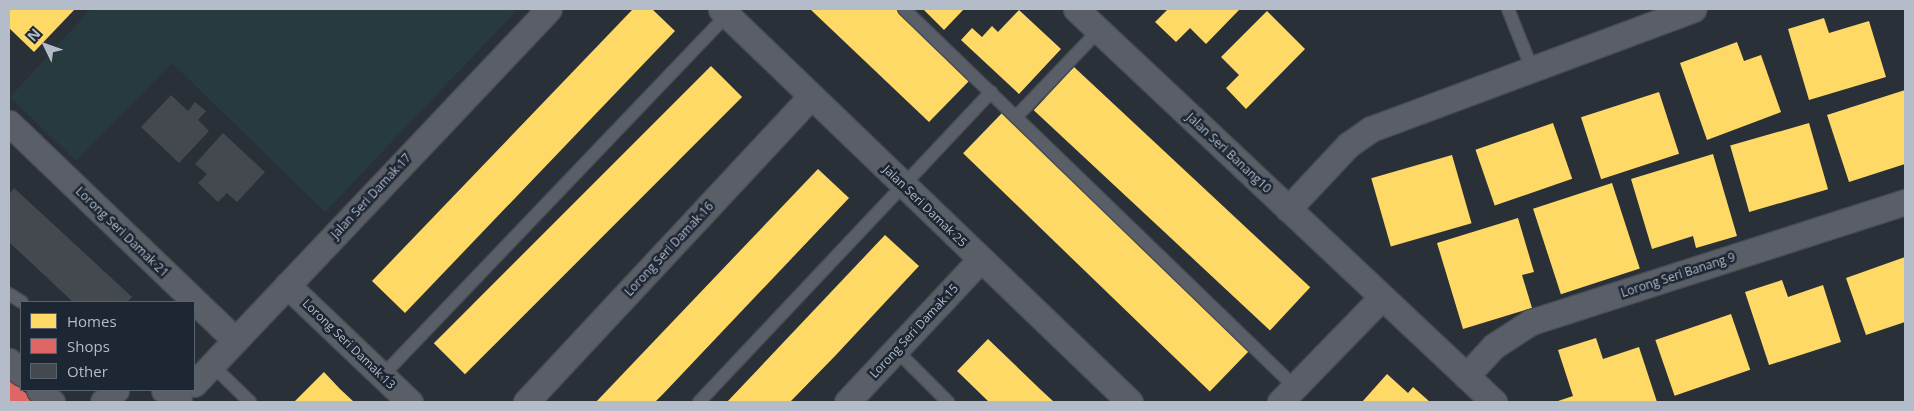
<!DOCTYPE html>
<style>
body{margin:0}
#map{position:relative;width:1914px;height:411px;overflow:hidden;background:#2a3038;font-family:"Open Sans",sans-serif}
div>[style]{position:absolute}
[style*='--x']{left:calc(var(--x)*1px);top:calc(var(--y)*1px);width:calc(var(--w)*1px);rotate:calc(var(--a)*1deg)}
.green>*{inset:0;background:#273a3e}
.homes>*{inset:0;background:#ffd966;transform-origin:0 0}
.shops>*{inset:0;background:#e06666}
.building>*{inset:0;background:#444950}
.roads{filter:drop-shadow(1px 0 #484c53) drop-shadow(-1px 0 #484c53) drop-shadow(0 1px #484c53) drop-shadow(0 -1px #484c53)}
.service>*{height:12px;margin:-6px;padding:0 6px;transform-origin:6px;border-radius:6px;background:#5a5e66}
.minor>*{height:25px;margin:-12.5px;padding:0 12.5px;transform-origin:12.5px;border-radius:12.5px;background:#5a5e66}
span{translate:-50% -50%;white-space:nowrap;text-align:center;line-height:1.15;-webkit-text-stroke:5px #1d2633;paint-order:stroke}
.street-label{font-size:12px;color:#b4bcc9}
.frame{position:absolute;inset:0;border:10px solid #b4bcc9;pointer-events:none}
.legend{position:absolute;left:20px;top:301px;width:175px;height:90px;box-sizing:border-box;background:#1d2633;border:1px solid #59626f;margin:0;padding:6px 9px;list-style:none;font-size:15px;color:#b4bcc9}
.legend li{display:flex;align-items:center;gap:10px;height:25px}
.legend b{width:25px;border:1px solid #59626f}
.north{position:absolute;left:20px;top:20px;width:50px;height:50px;-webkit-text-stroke:4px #1d2633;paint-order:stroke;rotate:312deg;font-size:14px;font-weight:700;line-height:20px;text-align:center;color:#b4bcc9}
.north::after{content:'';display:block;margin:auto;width:18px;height:22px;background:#b4bcc9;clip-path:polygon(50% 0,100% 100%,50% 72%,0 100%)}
</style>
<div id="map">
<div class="green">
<i style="clip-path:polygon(91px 9px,518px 9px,325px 212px,172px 63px,76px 161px,10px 97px)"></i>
</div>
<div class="homes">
<i style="clip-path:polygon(9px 9px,75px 9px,34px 52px,9px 28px)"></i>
<i style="clip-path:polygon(633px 9px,652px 9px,675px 31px,405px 313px,372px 281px)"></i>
<i style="clip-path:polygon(810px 9px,896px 9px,970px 80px,929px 122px)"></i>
<i style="clip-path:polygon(923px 9px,964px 9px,944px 30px)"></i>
<i style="clip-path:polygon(1168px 9px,1240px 9px,1206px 44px,1190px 28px,1176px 42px,1155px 22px)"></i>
<i style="clip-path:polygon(1019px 10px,1061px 49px,1019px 94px,961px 40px,972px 28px,982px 37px,992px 26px,998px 32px)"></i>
<i style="clip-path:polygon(1267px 11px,1305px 49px,1246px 109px,1226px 88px,1239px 75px,1221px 57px)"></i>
<i style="clip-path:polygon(1824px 18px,1829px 33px,1869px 21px,1886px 77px,1809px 100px,1788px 29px)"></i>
<i style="clip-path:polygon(1737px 42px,1744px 61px,1761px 55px,1781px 112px,1707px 140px,1680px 63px)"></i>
<i style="left:711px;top:66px;width:44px;height:392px;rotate:45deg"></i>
<i style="left:1074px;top:67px;width:323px;height:59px;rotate:43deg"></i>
<i style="clip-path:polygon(1905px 90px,1905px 164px,1849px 182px,1827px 115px)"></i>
<i style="left:1659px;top:92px;width:65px;height:82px;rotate:72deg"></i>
<i style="left:1002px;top:113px;width:343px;height:56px;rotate:44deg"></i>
<i style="left:1553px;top:123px;width:59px;height:82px;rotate:71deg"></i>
<i style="left:1809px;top:123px;width:69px;height:82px;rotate:74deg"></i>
<i style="clip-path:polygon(1713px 154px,1737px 236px,1696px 248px,1693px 236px,1652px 249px,1631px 179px)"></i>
<i style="left:1452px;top:155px;width:71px;height:84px;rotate:74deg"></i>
<i style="clip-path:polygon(818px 169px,849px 198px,664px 393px,655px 402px,596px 402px)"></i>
<i style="left:1612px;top:183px;width:90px;height:83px;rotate:72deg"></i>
<i style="clip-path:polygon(1518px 218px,1534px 272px,1522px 275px,1532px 308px,1463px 329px,1437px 243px)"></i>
<i style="clip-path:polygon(885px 235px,919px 266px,835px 356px,790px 402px,727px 402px)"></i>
<i style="clip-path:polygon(1905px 257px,1905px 322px,1866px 335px,1846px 278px)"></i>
<i style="clip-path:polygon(1782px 280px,1788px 297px,1823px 285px,1841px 342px,1769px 365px,1745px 292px)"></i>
<i style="left:1731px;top:314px;width:59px;height:80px;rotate:71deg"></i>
<i style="clip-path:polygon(1596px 338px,1603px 359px,1639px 347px,1657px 402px,1555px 402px,1573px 396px,1558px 350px)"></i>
<i style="clip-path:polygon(988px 339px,1041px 390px,1054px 402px,989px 402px,957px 371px)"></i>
<i style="clip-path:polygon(324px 372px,340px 389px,354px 402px,294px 402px)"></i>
<i style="clip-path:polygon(1387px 374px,1408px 393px,1413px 387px,1430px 402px,1362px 402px)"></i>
</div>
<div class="shops">
<i style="clip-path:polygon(9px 372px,21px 390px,40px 402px,9px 402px)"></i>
</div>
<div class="building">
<i style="clip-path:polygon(171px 95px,188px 111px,195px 102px,206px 111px,198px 120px,209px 131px,179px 163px,141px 127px)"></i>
<i style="clip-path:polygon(223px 133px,265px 172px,237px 202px,227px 193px,218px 202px,198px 183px,207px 174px,195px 164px)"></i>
<i style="clip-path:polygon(14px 188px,132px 297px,127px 302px,73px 302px,9px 242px,9px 194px)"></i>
</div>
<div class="roads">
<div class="service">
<i style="--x:904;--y:9;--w:544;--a:44.03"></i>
<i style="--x:1508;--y:9;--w:65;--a:68.2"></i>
<i style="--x:1016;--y:117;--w:120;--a:-46.3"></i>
<i style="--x:9;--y:294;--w:15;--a:32"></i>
<i style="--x:896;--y:350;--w:74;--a:45"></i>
<i style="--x:212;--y:365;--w:53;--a:44.2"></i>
<i style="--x:382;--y:376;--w:499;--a:-46.3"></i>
<i style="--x:699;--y:402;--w:426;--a:-46.7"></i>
</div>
<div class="minor">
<i style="--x:721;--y:9;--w:567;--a:43.86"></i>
<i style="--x:1076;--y:9;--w:574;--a:43.23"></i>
<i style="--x:9;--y:123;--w:313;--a:43.8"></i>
<i style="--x:1288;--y:209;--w:88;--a:-46.8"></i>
<i style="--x:1348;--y:145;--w:28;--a:-35"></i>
<i style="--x:1371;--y:129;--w:344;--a:-20.4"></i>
<i style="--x:287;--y:285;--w:170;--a:43.6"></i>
<i style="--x:9;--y:361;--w:17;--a:45"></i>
<i style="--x:1466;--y:376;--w:41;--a:-47"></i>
<i style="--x:1494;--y:346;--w:44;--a:-33"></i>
<i style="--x:1531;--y:322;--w:393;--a:-17.8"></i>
<i style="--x:194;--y:384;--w:516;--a:-46.57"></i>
<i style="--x:39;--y:390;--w:18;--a:43"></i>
<i style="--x:164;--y:390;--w:18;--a:34"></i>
<i style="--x:103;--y:402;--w:18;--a:-43"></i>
<i style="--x:526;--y:402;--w:418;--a:-47"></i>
<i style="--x:847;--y:402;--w:196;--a:-46.9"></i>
<i style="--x:1280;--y:402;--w:146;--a:-45.8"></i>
</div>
</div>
<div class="street-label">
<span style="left:1229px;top:153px;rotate:43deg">Jalan Seri Banang10</span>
<span style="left:371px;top:196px;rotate:-47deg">Jalan Seri Damak 17</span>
<span style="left:925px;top:206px;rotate:44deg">Jalan Seri Damak 25</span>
<span style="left:122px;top:232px;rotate:44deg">Lorong Seri Damak 21</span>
<span style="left:669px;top:249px;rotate:-47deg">Lorong Seri Damak 16</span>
<span style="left:1678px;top:275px;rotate:-18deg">Lorong Seri Banang 9</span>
<span style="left:914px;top:331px;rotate:-47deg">Lorong Seri Damak 15</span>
<span style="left:349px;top:344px;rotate:44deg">Lorong Seri Damak 13</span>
</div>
<div class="frame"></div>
<ul class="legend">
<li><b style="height:14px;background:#ffd966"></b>Homes</li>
<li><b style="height:14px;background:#e06666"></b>Shops</li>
<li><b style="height:14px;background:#444950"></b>Other</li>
</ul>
<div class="north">N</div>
</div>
